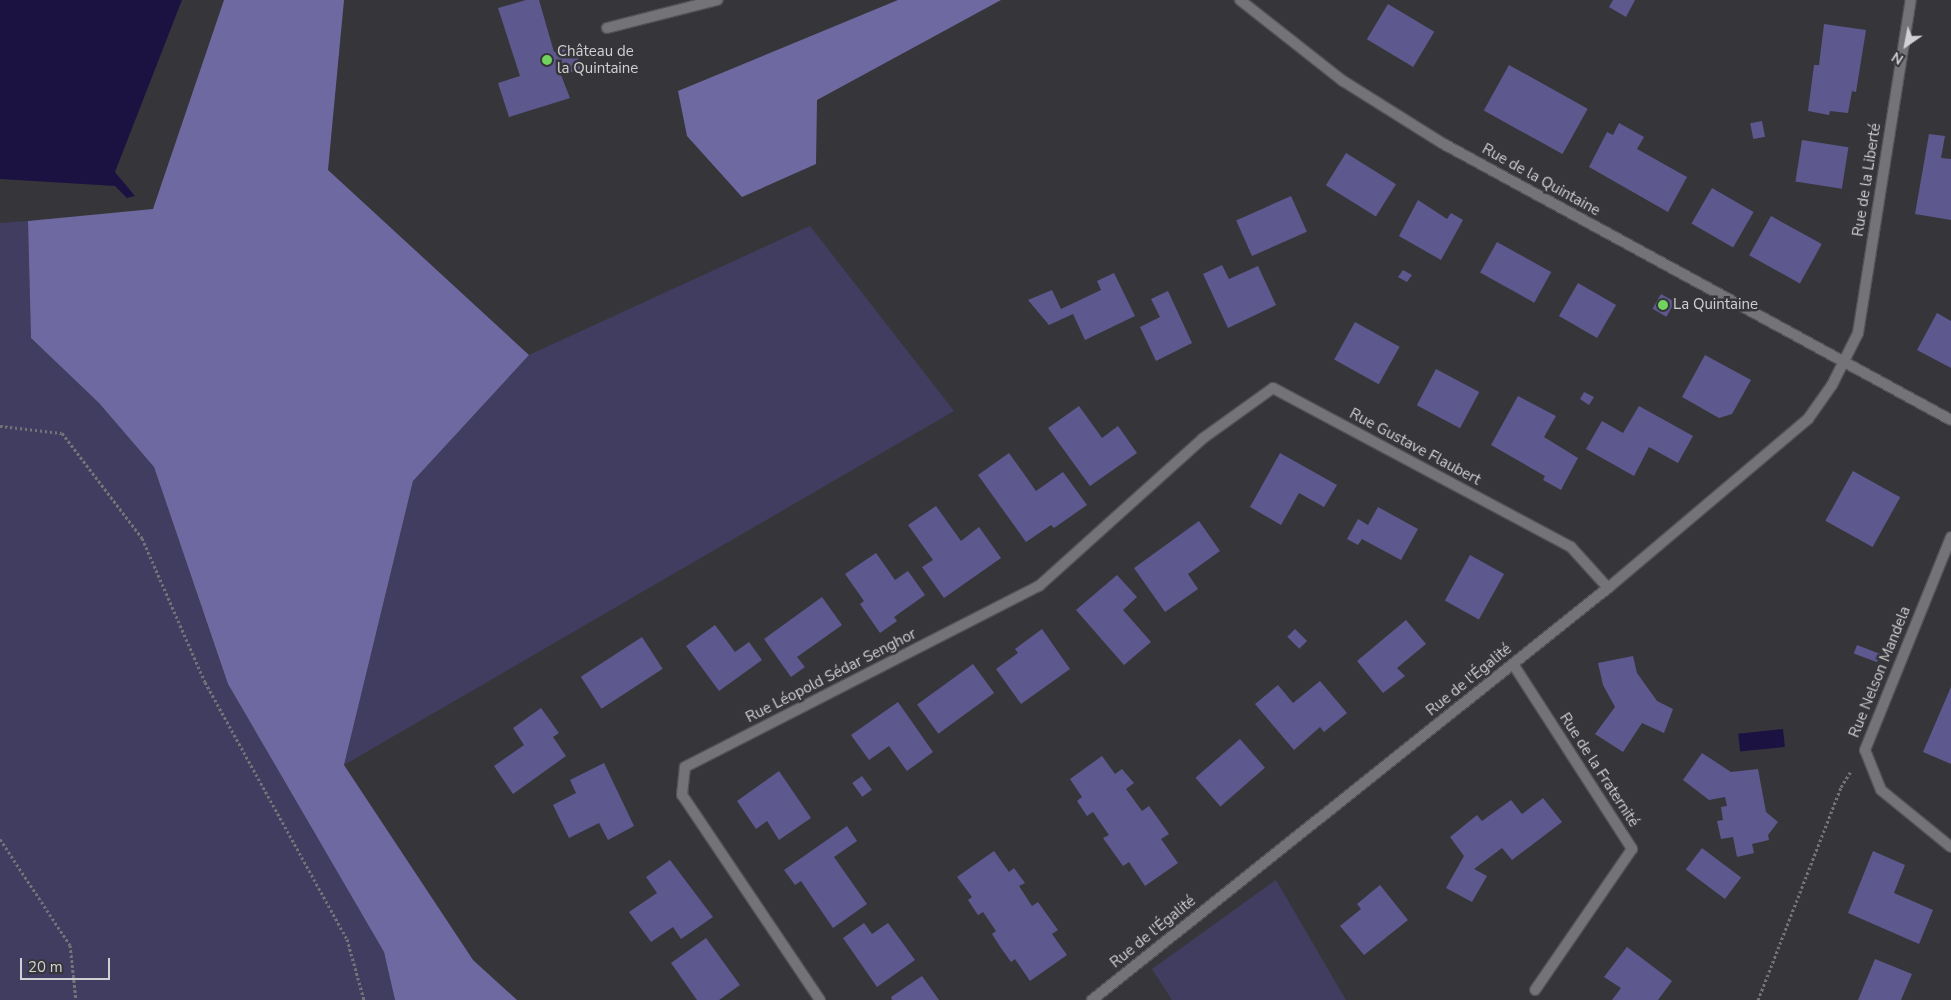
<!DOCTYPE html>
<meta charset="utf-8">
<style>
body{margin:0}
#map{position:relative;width:1951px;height:1000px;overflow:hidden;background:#36363a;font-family:"Nunito Sans",sans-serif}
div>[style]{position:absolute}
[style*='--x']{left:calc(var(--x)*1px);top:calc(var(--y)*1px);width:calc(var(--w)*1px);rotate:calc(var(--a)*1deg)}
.green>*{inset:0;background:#403d61}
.forest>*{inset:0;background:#6e69a1}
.water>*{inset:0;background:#1c1242;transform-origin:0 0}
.building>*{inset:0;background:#5d588e;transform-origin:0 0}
.path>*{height:3px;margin-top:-1.5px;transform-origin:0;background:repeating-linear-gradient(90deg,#747478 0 2.5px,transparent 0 5px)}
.roads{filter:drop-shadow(1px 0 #535356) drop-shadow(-1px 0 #535356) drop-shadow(0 1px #535356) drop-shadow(0 -1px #535356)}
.service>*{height:10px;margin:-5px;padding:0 5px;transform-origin:5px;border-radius:5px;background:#747478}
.minor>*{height:10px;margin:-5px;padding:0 5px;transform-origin:5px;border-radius:5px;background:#747478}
.dots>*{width:14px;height:14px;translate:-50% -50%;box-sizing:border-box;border:2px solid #36363a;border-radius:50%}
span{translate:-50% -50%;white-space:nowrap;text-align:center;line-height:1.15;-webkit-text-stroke:5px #36363a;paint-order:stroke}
.poi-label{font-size:15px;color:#d1d1d3}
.left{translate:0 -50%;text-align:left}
.street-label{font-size:15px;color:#d1d1d3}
.north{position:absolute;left:1881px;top:20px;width:50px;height:50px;-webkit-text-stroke:4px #36363a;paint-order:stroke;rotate:213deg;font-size:14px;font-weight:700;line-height:20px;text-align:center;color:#d1d1d3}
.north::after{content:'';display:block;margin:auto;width:18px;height:22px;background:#d1d1d3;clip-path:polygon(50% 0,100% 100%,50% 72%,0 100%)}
.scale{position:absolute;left:20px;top:958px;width:90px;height:22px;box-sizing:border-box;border:2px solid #d1d1d3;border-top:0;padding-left:6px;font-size:15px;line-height:18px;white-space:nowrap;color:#d1d1d3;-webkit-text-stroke:4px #36363a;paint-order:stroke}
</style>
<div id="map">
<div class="green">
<i style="clip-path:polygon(28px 221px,31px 338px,99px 403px,154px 467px,228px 684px,384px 952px,395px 1000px,0 1000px,0 223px)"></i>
<i style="clip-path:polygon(810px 226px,954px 411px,344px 765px,413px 481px,529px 355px)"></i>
<i style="clip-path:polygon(1276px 880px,1346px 1000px,1172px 1000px,1152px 969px)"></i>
</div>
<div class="forest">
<i style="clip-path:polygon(224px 0,344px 0,328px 170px,529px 355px,413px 481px,344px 765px,473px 960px,517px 1000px,395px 1000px,384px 952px,228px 684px,154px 467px,99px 403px,31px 338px,28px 221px,153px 209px)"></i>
<i style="clip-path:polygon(898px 0,1001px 0,817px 100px,816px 164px,742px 197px,687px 136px,678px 91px)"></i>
</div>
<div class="water">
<i style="clip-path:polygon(0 0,182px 0,115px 172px,135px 196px,127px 198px,115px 186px,0 179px)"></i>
<i style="left:1783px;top:729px;width:18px;height:45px;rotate:84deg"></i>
</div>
<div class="building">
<i style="clip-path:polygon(526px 0,539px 0,554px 52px,575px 46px,581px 69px,561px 75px,570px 98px,509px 117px,498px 83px,520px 76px,498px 8px)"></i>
<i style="clip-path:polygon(1613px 0,1635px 0,1626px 17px,1609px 7px)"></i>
<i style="left:1388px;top:4px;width:54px;height:41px;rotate:31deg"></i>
<i style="clip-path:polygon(1824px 24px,1866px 30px,1856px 92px,1852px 91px,1848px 113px,1830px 111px,1829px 115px,1808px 111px,1814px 65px,1819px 65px)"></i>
<i style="left:1509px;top:65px;width:90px;height:52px;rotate:29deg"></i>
<i style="left:1762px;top:121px;width:16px;height:12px;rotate:79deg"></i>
<i style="clip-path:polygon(1619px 123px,1644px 137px,1637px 149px,1687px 177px,1668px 212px,1589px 167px,1607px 132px,1613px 135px)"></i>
<i style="clip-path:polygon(1929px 134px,1945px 136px,1941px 158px,1951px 159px,1951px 220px,1915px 214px)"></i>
<i style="left:1802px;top:140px;width:47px;height:42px;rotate:9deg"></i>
<i style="left:1346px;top:153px;width:59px;height:38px;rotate:32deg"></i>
<i style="left:1712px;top:188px;width:48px;height:41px;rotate:30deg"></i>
<i style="left:1291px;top:196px;width:39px;height:60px;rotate:66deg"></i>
<i style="clip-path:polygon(1418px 200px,1447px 219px,1451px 213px,1463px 220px,1441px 260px,1399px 236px)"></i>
<i style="left:1771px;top:216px;width:58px;height:45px;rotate:29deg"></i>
<i style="left:1497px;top:242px;width:62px;height:35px;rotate:29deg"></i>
<i style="clip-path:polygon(1222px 265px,1229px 279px,1258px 266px,1276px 305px,1228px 328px,1203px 274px)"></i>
<i style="clip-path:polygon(1403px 270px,1412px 275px,1407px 282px,1398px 277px)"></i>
<i style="clip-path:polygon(1114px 273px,1135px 316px,1085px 340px,1073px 314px,1049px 325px,1028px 300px,1052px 290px,1061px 309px,1101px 290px,1097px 281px)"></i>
<i style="left:1578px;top:283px;width:44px;height:38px;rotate:30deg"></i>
<i style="clip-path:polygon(1168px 291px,1192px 343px,1156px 361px,1140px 327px,1160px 317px,1151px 299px)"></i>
<i style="left:1661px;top:294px;width:16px;height:17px;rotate:30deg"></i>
<i style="clip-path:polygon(1937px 313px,1951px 321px,1951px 368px,1917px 350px)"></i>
<i style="left:1355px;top:322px;width:51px;height:43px;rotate:29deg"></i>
<i style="clip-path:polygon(1705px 355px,1751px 380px,1732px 414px,1719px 418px,1682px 397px)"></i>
<i style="left:1436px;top:369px;width:49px;height:41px;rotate:28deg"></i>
<i style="clip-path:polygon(1584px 392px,1594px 397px,1589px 405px,1580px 399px)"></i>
<i style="clip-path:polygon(1518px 396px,1556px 416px,1544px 437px,1578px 458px,1561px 490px,1543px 480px,1545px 476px,1491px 445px)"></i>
<i style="clip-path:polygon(1079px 406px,1102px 438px,1118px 426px,1137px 453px,1090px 486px,1048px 428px)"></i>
<i style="clip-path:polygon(1639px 406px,1693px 436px,1678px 463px,1649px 447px,1634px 476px,1586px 449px,1602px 421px,1623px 433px)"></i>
<i style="clip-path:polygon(1009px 453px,1036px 491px,1063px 472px,1087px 505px,1054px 528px,1051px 525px,1026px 542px,978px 475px)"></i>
<i style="clip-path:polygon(1280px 453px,1337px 485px,1324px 507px,1299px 493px,1281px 525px,1250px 507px)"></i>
<i style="left:1853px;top:471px;width:54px;height:57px;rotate:29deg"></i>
<i style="clip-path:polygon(936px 506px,961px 541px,979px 527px,1001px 558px,944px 598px,922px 567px,933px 560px,908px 525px)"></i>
<i style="clip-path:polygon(1378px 507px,1418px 529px,1401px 560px,1362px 539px,1358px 545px,1347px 539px,1358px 519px,1368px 525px)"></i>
<i style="clip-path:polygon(1199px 521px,1220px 551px,1188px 574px,1198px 589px,1165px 612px,1134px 568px)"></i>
<i style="clip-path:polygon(876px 553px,895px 580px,908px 571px,925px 595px,894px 617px,897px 621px,880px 633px,860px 604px,864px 601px,845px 574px)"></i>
<i style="left:1470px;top:555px;width:39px;height:52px;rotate:29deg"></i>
<i style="clip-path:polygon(1117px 575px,1137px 597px,1123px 610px,1151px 642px,1124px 665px,1076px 610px)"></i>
<i style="clip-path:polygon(822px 597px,842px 625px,797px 657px,805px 667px,791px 677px,764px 639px)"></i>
<i style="clip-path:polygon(1406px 620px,1426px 644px,1397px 668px,1405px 676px,1383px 693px,1357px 661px)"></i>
<i style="clip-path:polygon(715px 625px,735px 652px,749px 642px,762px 660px,719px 691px,686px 646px)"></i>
<i style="clip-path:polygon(1042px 629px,1070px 669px,1021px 704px,996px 669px,1018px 653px,1015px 649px)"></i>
<i style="left:1295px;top:629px;width:17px;height:11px;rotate:45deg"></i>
<i style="left:642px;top:637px;width:38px;height:73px;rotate:57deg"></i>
<i style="left:1857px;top:645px;width:25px;height:9px;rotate:21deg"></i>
<i style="clip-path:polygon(1633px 656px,1637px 673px,1657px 701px,1673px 709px,1664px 733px,1642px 723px,1623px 752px,1595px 734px,1615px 707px,1603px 685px,1598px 663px)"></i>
<i style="left:973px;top:664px;width:36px;height:69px;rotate:54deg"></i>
<i style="clip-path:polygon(1320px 681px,1347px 713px,1324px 732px,1320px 727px,1294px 750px,1255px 704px,1278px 685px,1293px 703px)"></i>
<i style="clip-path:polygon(1951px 687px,1951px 764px,1923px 752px)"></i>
<i style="clip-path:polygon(898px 702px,933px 752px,907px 771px,889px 746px,869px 760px,851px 735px)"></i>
<i style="clip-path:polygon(541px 708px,559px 733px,553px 737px,566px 756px,513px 794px,494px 766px,524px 745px,513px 728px)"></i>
<i style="left:1240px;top:739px;width:38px;height:59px;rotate:49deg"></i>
<i style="clip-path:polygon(1702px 753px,1731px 772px,1758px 769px,1766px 812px,1778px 822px,1768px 835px,1769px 840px,1752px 844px,1754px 853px,1737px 857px,1733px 837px,1721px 839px,1717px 821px,1723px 820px,1721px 807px,1727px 806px,1725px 797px,1709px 800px,1683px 780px)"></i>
<i style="clip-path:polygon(1102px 756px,1115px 774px,1122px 769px,1134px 783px,1126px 789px,1142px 811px,1149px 806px,1169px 834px,1161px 839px,1178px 863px,1145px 886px,1129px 862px,1123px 866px,1103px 838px,1109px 835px,1093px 812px,1087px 816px,1077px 801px,1082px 797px,1070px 779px)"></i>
<i style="clip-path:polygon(604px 763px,634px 826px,608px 840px,599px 823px,569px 838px,553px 805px,576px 793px,570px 780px)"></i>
<i style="clip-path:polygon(779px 771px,811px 818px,779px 840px,767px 821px,756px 829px,737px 801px)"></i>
<i style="left:862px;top:776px;width:17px;height:12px;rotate:54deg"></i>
<i style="clip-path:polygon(1543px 798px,1562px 822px,1512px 860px,1502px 848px,1474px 869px,1487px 876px,1472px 902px,1446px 888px,1464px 856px,1450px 837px,1477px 815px,1482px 821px,1511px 800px,1522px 814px)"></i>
<i style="clip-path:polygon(847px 826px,857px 841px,834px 857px,867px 904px,833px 928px,801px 881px,795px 885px,784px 870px)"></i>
<i style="left:1702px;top:848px;width:49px;height:27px;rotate:37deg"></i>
<i style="clip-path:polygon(994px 851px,1009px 872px,1014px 868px,1025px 883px,1019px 886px,1032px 906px,1038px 902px,1058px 930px,1052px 934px,1067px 955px,1030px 981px,1015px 959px,1011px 962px,1001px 948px,992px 934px,996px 931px,983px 912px,978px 915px,968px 900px,972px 897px,957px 877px)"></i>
<i style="clip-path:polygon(1873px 851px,1905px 865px,1894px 893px,1933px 910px,1919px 944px,1848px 913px)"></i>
<i style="clip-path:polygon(670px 860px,713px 917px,681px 939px,673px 927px,651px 942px,629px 912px,657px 893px,646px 877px)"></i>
<i style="clip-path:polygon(1380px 885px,1408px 920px,1364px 955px,1340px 926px,1361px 909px,1357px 904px)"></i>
<i style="clip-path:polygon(864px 923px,872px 934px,888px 923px,915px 960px,877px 987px,843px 938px)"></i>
<i style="clip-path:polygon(706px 938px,740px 985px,719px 1000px,697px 1000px,671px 963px)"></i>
<i style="clip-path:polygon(1627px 947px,1672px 981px,1658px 1000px,1612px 1000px,1621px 988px,1604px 977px)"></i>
<i style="clip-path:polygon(1875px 959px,1912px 974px,1901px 1000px,1858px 1000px)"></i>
<i style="clip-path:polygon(922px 976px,939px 1000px,892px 1000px,891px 997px)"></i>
</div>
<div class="path">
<i style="--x:0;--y:426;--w:62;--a:6.4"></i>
<i style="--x:62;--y:433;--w:132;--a:52.7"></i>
<i style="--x:142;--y:538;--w:157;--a:66.4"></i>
<i style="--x:205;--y:682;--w:294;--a:61.1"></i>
<i style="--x:347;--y:939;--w:63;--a:74.4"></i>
<i style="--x:0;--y:839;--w:127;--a:56.6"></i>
<i style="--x:70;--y:945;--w:55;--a:83.8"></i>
<i style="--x:1758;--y:1000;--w:229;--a:-68.7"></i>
<i style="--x:1841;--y:787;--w:19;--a:-58"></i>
</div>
<div class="roads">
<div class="service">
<i style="--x:607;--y:28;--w:114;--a:-14.3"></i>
</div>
<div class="minor">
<i style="--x:1240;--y:0;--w:131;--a:38.2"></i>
<i style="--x:1343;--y:81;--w:117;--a:32.1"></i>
<i style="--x:1442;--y:143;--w:579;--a:28.56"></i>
<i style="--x:1951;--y:537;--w:230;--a:112"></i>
<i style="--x:1865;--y:750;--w:43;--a:68.2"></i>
<i style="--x:1881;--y:790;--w:90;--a:39.2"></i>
<i style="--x:1513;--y:664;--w:220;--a:57.2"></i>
<i style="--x:1632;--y:849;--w:171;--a:124.5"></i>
<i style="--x:820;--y:1000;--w:247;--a:-123.9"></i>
<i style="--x:682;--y:795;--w:28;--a:-84"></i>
<i style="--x:685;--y:767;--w:398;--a:-27.1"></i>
<i style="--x:1039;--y:586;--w:219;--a:-42"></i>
<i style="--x:1202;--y:439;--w:87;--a:-35.7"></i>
<i style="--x:1273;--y:388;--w:338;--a:28.1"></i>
<i style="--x:1571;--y:547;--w:55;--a:47.9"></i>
<i style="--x:1092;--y:1000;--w:660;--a:-38.61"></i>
<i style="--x:1608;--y:588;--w:262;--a:-40.2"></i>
<i style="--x:1808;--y:419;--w:42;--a:-54.8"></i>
<i style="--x:1832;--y:385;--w:58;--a:-63.4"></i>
<i style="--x:1858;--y:333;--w:337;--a:-81"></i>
</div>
</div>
<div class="dots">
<i style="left:547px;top:60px;background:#71d25e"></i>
<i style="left:1663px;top:305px;background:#71d25e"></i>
</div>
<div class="poi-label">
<span class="left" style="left:557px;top:60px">Château de<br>la Quintaine</span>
<span class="left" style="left:1673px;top:305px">La Quintaine</span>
</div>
<div class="street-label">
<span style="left:1541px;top:180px;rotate:29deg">Rue de la Quintaine</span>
<span style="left:1867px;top:180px;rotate:-81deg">Rue de la Liberté</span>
<span style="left:1415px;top:447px;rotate:28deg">Rue Gustave Flaubert</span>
<span style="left:1880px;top:672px;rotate:-68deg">Rue Nelson Mandela</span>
<span style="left:831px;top:676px;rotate:-27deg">Rue Léopold Sédar Senghor</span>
<span style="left:1469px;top:680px;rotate:-39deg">Rue de l'Égalité</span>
<span style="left:1599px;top:770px;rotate:57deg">Rue de la Fraternité</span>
<span style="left:1153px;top:932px;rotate:-39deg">Rue de l'Égalité</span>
</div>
<div class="north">N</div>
<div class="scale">20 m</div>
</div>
